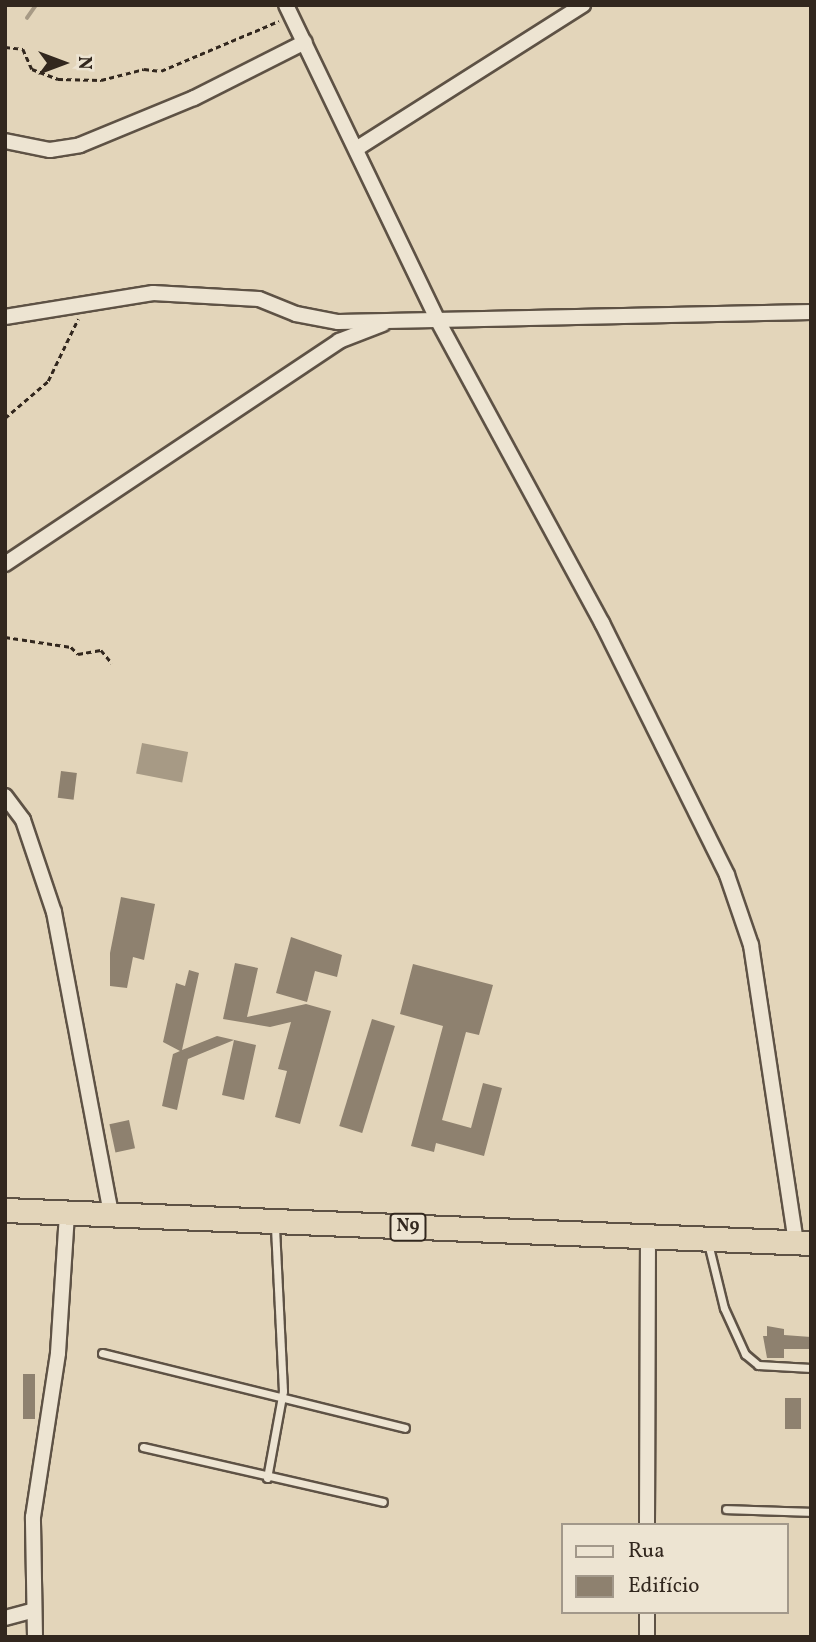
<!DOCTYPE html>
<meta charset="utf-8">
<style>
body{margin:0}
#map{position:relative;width:816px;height:1642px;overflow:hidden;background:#e3d5ba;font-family:Vollkorn,serif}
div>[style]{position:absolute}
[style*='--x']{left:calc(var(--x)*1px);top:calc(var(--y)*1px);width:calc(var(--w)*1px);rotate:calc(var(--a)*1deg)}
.water>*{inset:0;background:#a79a85;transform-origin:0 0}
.stream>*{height:3.5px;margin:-1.75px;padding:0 1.75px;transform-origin:1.75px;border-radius:1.75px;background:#a79a85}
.building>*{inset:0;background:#8e816f;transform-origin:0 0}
.path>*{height:2.5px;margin-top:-1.25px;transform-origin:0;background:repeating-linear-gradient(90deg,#32271e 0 5px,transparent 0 8.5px)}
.roads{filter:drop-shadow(2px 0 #5e5245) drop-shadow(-2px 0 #5e5245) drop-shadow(0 2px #5e5245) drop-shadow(0 -2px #5e5245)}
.service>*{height:7px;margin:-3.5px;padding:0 3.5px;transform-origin:3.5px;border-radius:3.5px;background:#ede4d2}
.minor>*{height:14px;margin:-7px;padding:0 7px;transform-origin:7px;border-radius:7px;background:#ede4d2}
.trunk>*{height:23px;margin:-11.5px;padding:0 11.5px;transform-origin:11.5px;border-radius:11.5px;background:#e3d5ba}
span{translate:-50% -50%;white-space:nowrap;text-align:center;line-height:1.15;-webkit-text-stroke:5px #ede4d2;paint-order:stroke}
.shield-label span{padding:2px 5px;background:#ede4d2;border:2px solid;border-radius:5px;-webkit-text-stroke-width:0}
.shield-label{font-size:18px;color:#32271e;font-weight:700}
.frame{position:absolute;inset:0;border:7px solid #32271e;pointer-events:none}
.legend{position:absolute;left:561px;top:1523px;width:228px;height:91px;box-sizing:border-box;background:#ede4d2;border:2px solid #a2988a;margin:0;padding:9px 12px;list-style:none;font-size:21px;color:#32271e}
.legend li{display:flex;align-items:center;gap:14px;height:35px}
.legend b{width:35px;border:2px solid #a2988a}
.north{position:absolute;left:28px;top:28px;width:70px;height:70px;-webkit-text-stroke:5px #ede4d2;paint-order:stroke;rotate:90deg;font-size:19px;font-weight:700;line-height:28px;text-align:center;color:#32271e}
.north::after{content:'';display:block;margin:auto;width:24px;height:32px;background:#32271e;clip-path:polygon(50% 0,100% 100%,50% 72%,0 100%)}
</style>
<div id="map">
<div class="water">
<i style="left:142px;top:743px;width:47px;height:31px;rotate:11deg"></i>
</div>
<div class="stream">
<i style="--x:27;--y:18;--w:16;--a:-55"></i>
</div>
<div class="building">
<i style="left:61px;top:771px;width:16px;height:27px;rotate:7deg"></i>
<i style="clip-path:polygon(121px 897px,155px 904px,144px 960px,133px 957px,127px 988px,110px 986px,110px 953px)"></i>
<i style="clip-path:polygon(291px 937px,342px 955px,337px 977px,315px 971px,307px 1002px,276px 993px)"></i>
<i style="clip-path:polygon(235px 963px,258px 968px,247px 1017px,306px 1004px,331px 1011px,300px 1124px,275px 1117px,287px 1071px,278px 1069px,291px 1022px,270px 1027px,223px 1019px)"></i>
<i style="clip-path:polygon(413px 964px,493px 985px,479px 1035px,466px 1032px,442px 1120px,471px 1128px,483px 1083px,502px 1088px,484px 1156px,436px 1143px,434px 1152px,411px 1146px,443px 1026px,400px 1014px)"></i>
<i style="clip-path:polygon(189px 970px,199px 973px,182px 1050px,217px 1036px,256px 1045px,244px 1100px,222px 1095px,234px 1040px,188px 1059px,177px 1110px,162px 1106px,173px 1054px,180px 1051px,163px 1042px,176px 983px,185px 986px)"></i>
<i style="left:372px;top:1019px;width:24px;height:112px;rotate:17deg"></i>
<i style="left:129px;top:1120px;width:29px;height:20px;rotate:78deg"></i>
<i style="clip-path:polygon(767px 1326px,784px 1329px,784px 1335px,811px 1337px,811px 1349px,784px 1349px,784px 1358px,767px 1358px,763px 1336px,767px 1336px)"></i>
<i style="left:23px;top:1374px;width:12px;height:45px"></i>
<i style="left:785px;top:1398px;width:16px;height:31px"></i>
</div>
<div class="path">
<i style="--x:5;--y:47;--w:18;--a:6"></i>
<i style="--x:23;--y:49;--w:22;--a:66"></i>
<i style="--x:32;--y:69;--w:28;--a:21"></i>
<i style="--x:58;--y:79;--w:43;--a:1.3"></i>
<i style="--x:101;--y:80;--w:44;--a:-14.3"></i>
<i style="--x:144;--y:69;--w:17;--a:7"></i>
<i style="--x:161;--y:71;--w:128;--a:-23"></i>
<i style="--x:5;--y:418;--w:57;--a:-40.7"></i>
<i style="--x:48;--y:381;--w:69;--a:-64.2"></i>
<i style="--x:5;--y:637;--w:67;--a:8.6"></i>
<i style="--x:71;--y:647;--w:10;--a:45"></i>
<i style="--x:78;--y:654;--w:23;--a:-10"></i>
<i style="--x:101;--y:650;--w:17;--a:50"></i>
</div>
<div class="roads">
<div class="service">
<i style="--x:708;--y:1243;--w:67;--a:76.2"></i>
<i style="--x:724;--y:1308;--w:51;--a:65.5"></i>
<i style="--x:745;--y:1354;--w:17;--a:40"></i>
<i style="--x:758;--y:1365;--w:53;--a:3.2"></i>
<i style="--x:102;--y:1353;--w:312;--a:13.9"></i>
<i style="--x:143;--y:1447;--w:246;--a:12.9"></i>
<i style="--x:267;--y:1478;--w:88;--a:-79.6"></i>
<i style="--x:283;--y:1391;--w:166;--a:-92.8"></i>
<i style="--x:726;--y:1509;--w:85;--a:2"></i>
</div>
<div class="minor">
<i style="--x:286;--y:5;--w:351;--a:64.3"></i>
<i style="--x:438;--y:321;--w:344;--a:61.5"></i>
<i style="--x:602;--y:623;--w:281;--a:63.6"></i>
<i style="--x:727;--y:875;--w:74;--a:71.1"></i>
<i style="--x:751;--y:945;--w:301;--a:81.4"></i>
<i style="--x:5;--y:141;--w:46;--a:11.3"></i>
<i style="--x:50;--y:150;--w:30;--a:-9"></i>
<i style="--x:80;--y:145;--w:123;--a:-22.4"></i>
<i style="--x:194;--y:98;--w:124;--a:-26.8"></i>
<i style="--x:356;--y:149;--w:269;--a:-32.4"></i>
<i style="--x:5;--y:317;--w:150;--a:-9.2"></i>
<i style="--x:153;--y:293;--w:106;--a:3.2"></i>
<i style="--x:259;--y:299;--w:40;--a:22"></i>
<i style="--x:296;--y:314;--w:43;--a:10.8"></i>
<i style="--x:338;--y:322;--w:473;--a:-1.2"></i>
<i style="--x:5;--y:564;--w:402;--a:-33.7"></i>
<i style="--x:339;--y:341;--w:47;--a:-21.1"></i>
<i style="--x:5;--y:796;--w:30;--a:53"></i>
<i style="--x:23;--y:820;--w:97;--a:71.4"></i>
<i style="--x:54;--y:912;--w:308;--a:79.3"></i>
<i style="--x:647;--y:1525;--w:288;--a:-89.8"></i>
<i style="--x:5;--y:1618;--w:30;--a:-15"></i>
<i style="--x:35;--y:1637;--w:120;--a:-91"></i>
<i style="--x:33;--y:1517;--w:166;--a:-81.3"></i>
<i style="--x:58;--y:1353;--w:141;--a:-86.3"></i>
<i style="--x:647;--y:1637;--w:25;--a:-90"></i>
</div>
<div class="trunk">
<i style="--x:5;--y:1210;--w:807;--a:2.34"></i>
</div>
</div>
<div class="shield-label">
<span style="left:408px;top:1227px">N9</span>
</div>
<div class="frame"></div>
<ul class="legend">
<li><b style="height:9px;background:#ede4d2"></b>Rua</li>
<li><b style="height:19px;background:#8e816f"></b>Edifício</li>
</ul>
<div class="north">N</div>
</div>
